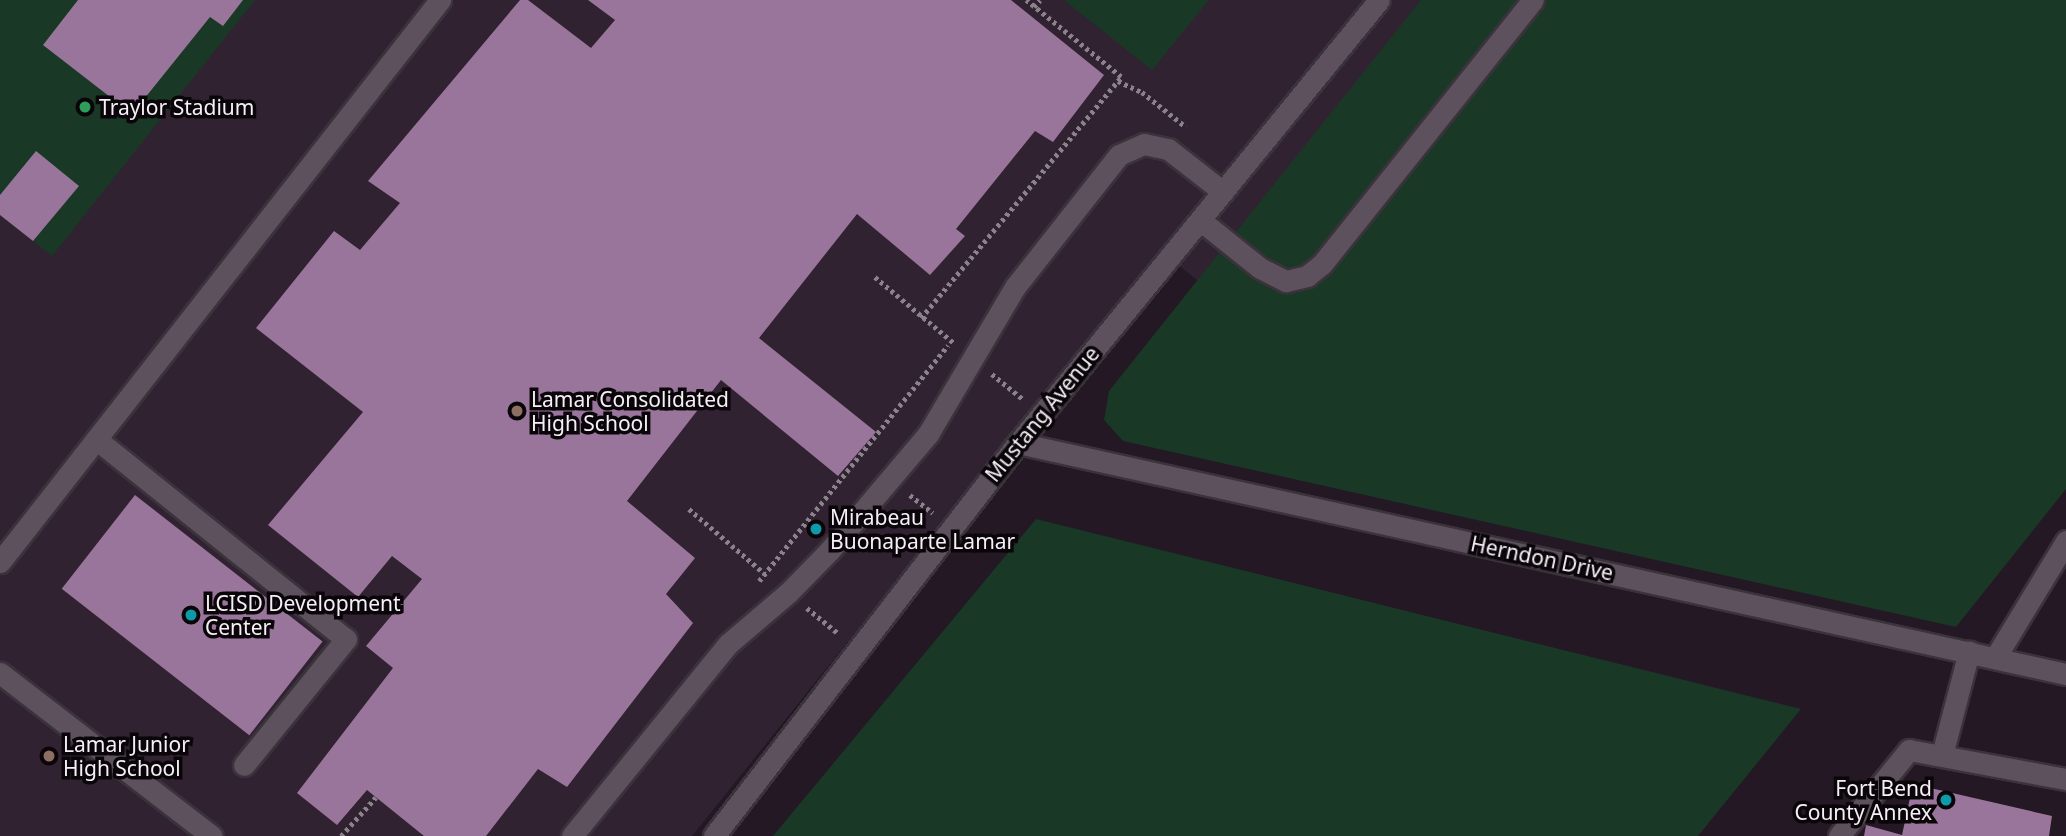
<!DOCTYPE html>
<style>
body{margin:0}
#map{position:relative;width:2066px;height:836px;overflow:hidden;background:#231823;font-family:"Noto Sans",sans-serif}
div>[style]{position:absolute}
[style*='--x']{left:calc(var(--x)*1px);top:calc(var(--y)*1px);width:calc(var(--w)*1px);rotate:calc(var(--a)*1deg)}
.built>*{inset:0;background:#312231}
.green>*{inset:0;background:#193826}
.building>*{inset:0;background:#9a759b;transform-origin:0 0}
.path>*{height:4.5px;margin-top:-2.25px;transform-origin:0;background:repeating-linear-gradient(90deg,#8b828b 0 3.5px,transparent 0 7px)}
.roads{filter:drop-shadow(2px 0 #3b333b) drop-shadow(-2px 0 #3b333b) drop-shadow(0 2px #3b333b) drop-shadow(0 -2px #3b333b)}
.minor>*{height:21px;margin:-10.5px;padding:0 10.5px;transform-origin:10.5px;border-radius:10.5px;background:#5d515d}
.dots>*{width:19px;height:19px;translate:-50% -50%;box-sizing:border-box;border:4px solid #090509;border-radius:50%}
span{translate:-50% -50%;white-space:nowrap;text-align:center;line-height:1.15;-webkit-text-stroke:7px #090509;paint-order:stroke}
.poi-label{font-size:21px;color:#f6eff6}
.left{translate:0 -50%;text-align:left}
.right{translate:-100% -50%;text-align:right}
.street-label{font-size:21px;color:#f6eff6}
</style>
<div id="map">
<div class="built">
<i style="clip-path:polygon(0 0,2066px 0,1416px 457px,1161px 251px,692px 836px,0 836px)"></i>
</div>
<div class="green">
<i style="clip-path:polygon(0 0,255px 0,52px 256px,0 215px)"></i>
<i style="clip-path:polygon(1064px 0,1209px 0,1152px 70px)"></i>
<i style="clip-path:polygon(1421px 0,2066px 0,2066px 489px,1956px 627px,1123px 441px,1104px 420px,1109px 391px)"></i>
<i style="clip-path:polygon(1036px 519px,1801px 709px,1698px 836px,773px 836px)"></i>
</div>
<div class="building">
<i style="clip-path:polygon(78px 0,243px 0,223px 26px,210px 17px,132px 114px,43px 45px)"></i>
<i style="clip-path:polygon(520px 0,528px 0,591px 48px,615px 20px,588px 0,1011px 0,1104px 75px,1053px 142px,1035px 131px,956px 229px,965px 236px,930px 275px,857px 214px,759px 338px,876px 432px,838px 476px,721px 380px,627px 501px,695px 558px,666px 594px,693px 623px,567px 787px,538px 769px,486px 836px,424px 836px,367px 790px,337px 825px,297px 793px,393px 668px,366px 646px,422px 579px,392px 556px,358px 597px,268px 525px,363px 412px,256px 328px,334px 231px,360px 250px,400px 203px,368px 181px)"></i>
<i style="clip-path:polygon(36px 151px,79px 186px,33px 241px,0 215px,0 195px)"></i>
<i style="left:135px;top:495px;width:238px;height:119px;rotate:38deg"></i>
<i style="clip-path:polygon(1913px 784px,2052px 816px,2049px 836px,1864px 836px,1866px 825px,1902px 835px)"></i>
</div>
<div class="path">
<i style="--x:1034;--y:7;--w:9;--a:-49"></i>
<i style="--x:1118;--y:81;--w:26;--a:25"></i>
<i style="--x:1142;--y:92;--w:56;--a:38.5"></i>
<i style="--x:875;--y:277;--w:104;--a:39.9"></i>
<i style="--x:921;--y:318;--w:313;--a:-50.3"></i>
<i style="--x:1121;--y:77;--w:122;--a:-141"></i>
<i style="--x:992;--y:374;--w:40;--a:39"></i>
<i style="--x:910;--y:495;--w:29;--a:38"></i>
<i style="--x:689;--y:509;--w:100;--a:40.5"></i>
<i style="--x:759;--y:581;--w:302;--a:-51.3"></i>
<i style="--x:807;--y:608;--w:41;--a:39.1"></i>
<i style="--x:341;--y:836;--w:52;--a:-48.1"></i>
</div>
<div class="roads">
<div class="minor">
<i style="--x:1200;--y:220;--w:77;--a:38.7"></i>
<i style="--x:1260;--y:268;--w:29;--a:27"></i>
<i style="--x:1286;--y:281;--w:22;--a:-13"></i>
<i style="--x:1307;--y:276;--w:19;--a:-39"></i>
<i style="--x:1322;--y:264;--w:338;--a:-51.4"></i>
<i style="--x:96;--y:439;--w:320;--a:38.7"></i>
<i style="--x:346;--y:639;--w:162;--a:129"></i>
<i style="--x:1018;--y:443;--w:1073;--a:12.43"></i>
<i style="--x:0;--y:562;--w:714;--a:-51.94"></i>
<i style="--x:1995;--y:658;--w:137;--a:-58.7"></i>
<i style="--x:0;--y:673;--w:267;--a:37.6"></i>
<i style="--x:1942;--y:755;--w:107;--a:-75.4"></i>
<i style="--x:572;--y:836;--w:247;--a:-50.9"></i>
<i style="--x:728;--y:644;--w:79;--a:-40.4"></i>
<i style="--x:788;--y:593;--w:60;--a:-45.7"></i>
<i style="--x:830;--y:550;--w:152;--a:-49.8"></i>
<i style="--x:928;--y:434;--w:171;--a:-59.4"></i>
<i style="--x:1015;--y:287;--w:168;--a:-51.8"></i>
<i style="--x:1119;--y:155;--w:27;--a:-24"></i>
<i style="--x:1144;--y:144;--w:25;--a:12"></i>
<i style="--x:1168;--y:149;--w:70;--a:38"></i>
<i style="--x:714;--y:836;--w:497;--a:-52.3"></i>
<i style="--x:1018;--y:443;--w:571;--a:-50.82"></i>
<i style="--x:1839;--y:836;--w:111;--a:-50.9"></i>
<i style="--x:1909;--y:750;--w:160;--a:10.5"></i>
</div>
</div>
<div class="dots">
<i style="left:85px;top:107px;background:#2e9e5b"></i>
<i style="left:517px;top:411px;background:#8d6e63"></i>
<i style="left:816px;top:529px;background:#0f9aa8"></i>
<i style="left:191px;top:615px;background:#0f9aa8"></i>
<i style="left:49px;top:756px;background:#8d6e63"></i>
<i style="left:1946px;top:800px;background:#0f9aa8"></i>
</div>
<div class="poi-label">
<span class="left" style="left:99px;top:107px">Traylor Stadium</span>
<span class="left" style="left:531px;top:411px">Lamar Consolidated<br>High School</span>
<span class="left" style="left:830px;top:529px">Mirabeau<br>Buonaparte Lamar</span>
<span class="left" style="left:205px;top:615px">LCISD Development<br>Center</span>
<span class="left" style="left:63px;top:756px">Lamar Junior<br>High School</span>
<span class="right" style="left:1932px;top:800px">Fort Bend<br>County Annex</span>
</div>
<div class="street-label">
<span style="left:1042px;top:414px;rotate:-51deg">Mustang Avenue</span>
<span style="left:1542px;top:558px;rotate:12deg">Herndon Drive</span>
</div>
</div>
